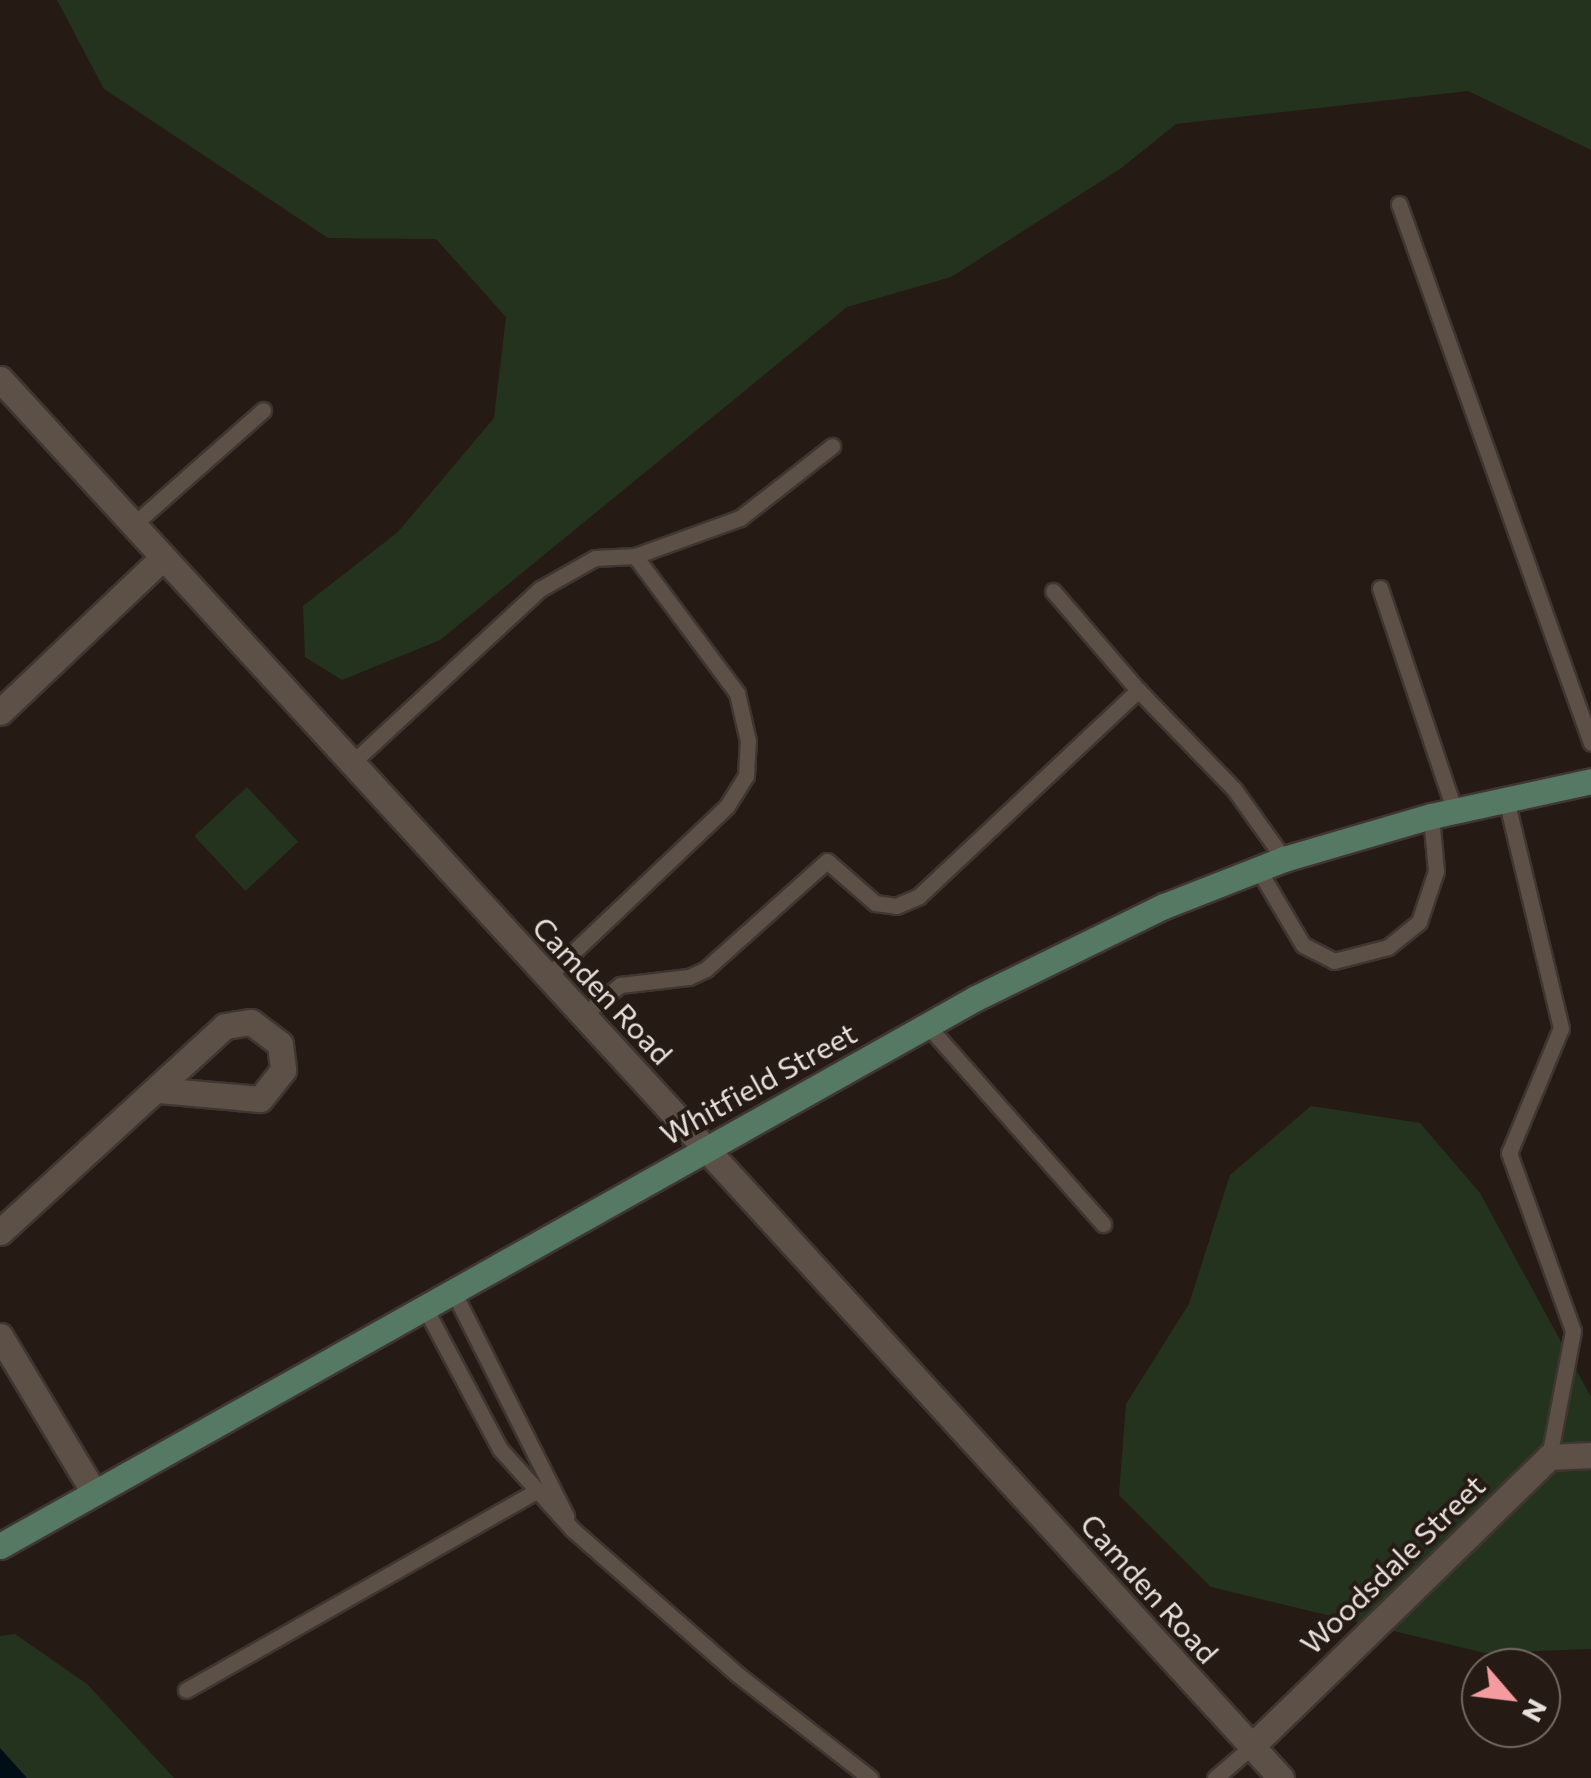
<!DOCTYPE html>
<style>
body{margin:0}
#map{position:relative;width:1591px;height:1778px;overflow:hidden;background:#261b14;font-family:Commissioner,sans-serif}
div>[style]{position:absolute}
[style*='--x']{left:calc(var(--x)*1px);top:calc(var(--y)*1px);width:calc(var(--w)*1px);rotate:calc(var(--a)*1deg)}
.green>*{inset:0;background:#24331d;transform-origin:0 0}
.water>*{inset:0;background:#000e18}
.roads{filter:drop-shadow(2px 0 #3f3632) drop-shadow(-2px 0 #3f3632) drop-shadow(0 2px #3f3632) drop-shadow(0 -2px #3f3632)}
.service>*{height:15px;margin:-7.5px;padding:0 7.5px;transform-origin:7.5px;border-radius:7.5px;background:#5d5047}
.minor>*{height:25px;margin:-12.5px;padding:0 12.5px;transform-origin:12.5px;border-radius:12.5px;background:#5d5047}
.tertiary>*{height:25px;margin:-12.5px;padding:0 12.5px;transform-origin:12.5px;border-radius:12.5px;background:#5d5047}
.secondary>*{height:25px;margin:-12.5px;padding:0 12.5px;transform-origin:12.5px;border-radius:12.5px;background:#557963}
span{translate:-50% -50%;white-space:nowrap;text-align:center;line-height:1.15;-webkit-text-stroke:8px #261b14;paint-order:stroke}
.street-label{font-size:30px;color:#e8e1db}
.north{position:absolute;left:1461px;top:1648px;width:100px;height:100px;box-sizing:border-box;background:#261b14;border:2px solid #746a64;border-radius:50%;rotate:118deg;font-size:28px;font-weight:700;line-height:40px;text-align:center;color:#e8e1db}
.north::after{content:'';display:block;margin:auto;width:35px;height:45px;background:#f49b9f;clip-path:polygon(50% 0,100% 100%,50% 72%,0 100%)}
</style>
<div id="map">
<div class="green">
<i style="clip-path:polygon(57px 0,1591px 0,1591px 150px,1468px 91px,1176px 124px,1120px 169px,951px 277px,847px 307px,440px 640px,342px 680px,305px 657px,303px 606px,398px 532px,494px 418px,506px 317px,436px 239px,328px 238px,104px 89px)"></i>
<i style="left:247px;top:787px;width:75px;height:72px;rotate:47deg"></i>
<i style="clip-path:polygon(1311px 1106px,1420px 1123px,1480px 1193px,1591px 1397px,1591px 1649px,1485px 1653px,1211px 1587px,1119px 1495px,1126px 1404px,1189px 1304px,1230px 1175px)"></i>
<i style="clip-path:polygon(15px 1634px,87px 1684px,174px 1778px,0 1778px,0 1636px)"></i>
</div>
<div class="water">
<i style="clip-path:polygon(0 1748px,1px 1749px,27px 1778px,0 1778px)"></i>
</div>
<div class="roads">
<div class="service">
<i style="--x:1399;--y:204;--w:572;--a:70.39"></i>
<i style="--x:132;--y:526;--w:175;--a:-41.5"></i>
<i style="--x:1380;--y:588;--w:233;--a:71.5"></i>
<i style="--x:1053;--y:591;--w:130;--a:49.4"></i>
<i style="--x:351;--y:764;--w:258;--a:-42.8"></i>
<i style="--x:540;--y:589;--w:63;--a:-29.4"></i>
<i style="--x:595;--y:558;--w:40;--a:-2.9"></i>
<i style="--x:635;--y:556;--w:112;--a:-19.9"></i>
<i style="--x:740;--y:518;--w:117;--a:-38"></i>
<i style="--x:1506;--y:799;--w:236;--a:76.5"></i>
<i style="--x:1561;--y:1028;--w:135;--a:112.6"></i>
<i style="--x:1509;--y:1153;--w:189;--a:70.2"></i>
<i style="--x:1573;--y:1331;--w:128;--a:100.8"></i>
<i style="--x:1258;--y:869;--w:88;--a:59.4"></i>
<i style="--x:1303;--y:945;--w:35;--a:27"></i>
<i style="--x:1334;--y:961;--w:56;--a:-14.5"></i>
<i style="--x:1388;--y:947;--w:40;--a:-39"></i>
<i style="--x:1419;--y:922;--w:54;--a:-71.6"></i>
<i style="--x:1436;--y:871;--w:55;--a:-95.2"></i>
<i style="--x:547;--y:977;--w:248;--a:-43.5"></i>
<i style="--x:727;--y:806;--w:36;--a:-58"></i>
<i style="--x:746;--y:776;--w:35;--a:-87"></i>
<i style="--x:748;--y:741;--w:49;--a:-102.9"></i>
<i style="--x:737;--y:693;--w:171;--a:-126.7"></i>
<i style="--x:583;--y:1015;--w:48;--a:-39"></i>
<i style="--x:620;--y:985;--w:69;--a:-6.6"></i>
<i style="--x:689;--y:977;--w:19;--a:-25"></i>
<i style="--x:706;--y:969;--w:162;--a:-41.8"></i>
<i style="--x:827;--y:861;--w:64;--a:41.2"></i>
<i style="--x:875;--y:903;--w:21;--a:8"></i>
<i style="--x:896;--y:906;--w:25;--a:-23"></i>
<i style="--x:919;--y:896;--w:301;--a:-43.2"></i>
<i style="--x:1138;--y:690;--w:138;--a:45.9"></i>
<i style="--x:1234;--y:789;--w:86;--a:54.5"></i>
<i style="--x:927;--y:1025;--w:266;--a:48.5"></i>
<i style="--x:454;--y:1293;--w:250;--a:63.3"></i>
<i style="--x:425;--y:1308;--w:160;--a:62"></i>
<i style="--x:500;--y:1449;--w:108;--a:48"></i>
<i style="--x:572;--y:1529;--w:220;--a:41.3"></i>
<i style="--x:737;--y:1674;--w:169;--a:38"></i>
<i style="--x:186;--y:1690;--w:403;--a:-29.6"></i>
<i style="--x:1215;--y:1778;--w:48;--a:-40.7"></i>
</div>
<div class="minor">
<i style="--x:0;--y:712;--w:222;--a:-43.5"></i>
<i style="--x:706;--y:1149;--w:852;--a:47.57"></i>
<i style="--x:0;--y:1232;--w:305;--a:-42.5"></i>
<i style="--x:225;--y:1026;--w:26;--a:-9"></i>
<i style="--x:251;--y:1022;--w:36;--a:37"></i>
<i style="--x:280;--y:1044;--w:26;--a:83"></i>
<i style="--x:283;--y:1070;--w:37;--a:128"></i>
<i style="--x:260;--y:1099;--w:102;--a:-175"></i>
<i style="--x:0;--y:1336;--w:181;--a:59"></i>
<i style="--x:1251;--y:1747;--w:416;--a:-44.2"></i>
<i style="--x:1549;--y:1457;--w:42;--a:-2.7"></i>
</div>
<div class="tertiary">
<i style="--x:0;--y:379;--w:1045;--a:47.48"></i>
</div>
<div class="secondary">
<i style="--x:0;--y:1546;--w:1119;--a:-29.31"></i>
<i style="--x:976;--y:998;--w:209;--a:-26.1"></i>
<i style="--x:1164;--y:906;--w:129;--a:-21.4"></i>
<i style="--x:1284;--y:859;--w:153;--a:-16.3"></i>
<i style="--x:1431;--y:816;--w:164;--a:-12.3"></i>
</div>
</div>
<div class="street-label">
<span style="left:603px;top:990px;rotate:47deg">Camden Road</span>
<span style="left:758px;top:1083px;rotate:-29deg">Whitfield Street</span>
<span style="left:1392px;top:1564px;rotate:-44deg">Woodsdale Street</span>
<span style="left:1150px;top:1588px;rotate:48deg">Camden Road</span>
</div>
<div class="north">N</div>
</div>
